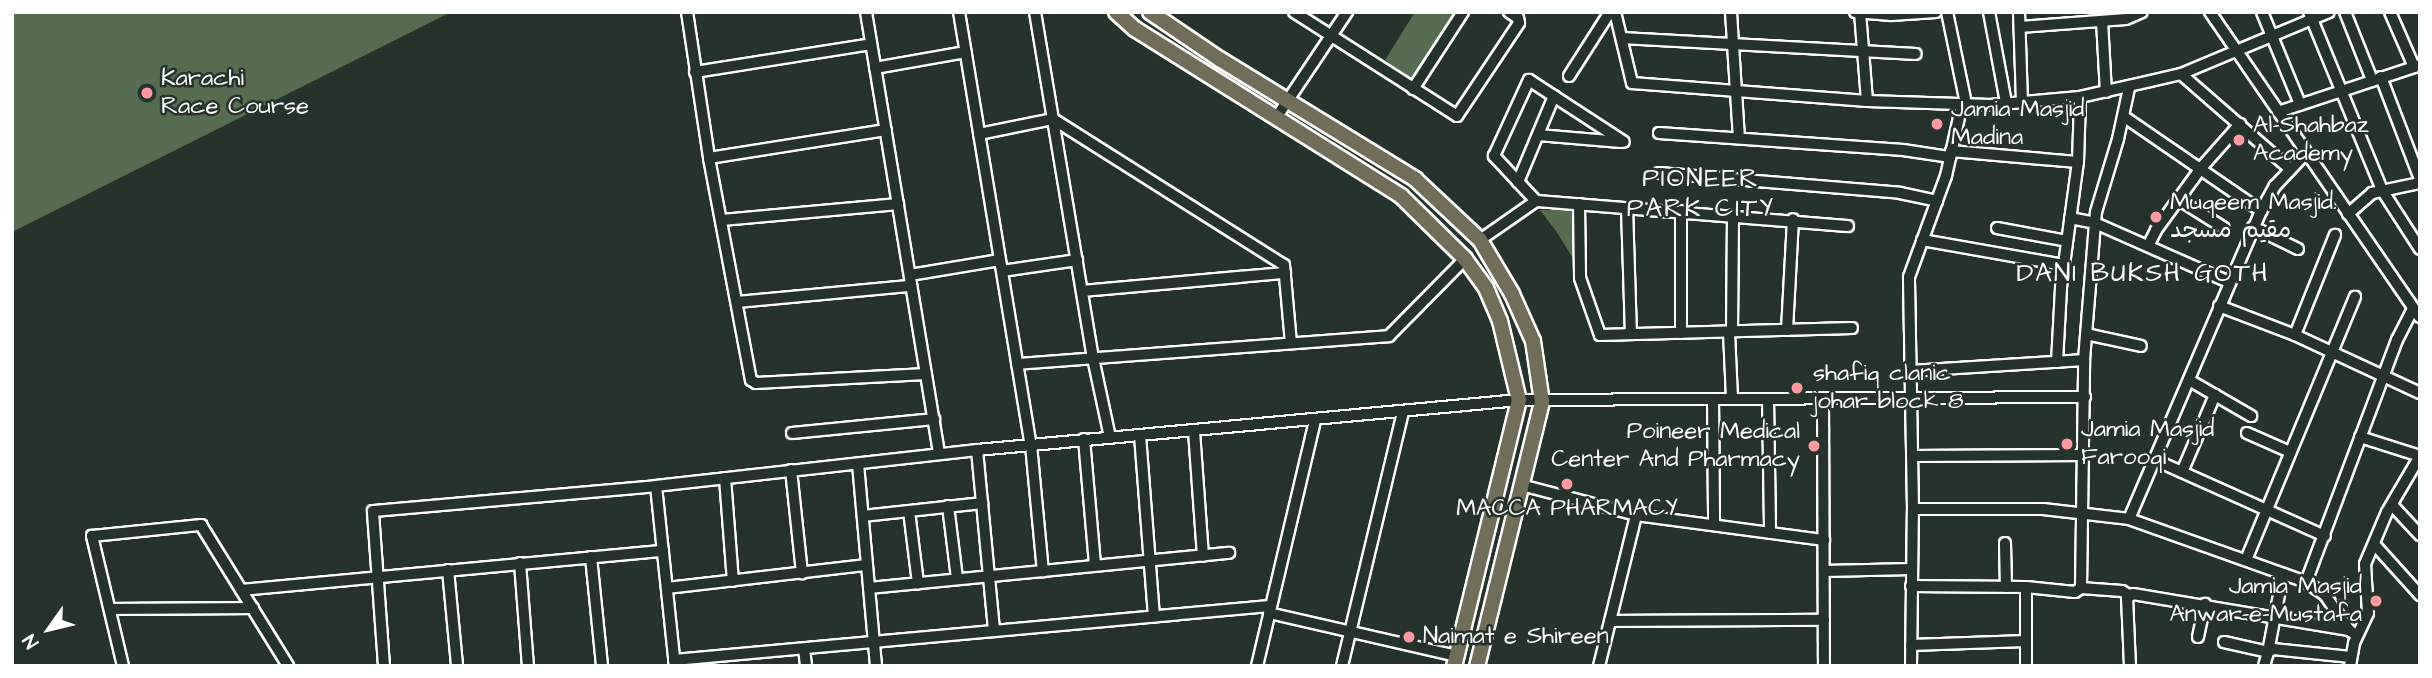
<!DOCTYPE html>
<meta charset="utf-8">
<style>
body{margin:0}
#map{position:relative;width:2432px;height:678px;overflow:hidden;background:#26332d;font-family:"Architects Daughter","Playpen Sans Arabic",sans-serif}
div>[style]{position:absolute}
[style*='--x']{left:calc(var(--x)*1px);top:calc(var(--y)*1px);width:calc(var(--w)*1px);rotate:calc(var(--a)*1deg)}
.green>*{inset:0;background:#576d51}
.roads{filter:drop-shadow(2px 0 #fff) drop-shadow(-2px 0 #fff) drop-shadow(0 2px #fff) drop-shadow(0 -2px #fff)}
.minor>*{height:10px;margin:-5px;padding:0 5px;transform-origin:5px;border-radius:5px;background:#26332d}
.major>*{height:14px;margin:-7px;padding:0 7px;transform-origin:7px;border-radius:7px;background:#706e59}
.dots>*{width:19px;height:19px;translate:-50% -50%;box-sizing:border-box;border:4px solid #26332d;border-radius:50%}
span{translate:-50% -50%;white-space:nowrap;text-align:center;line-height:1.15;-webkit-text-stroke:5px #26332d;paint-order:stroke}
.poi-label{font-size:24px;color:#fff}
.left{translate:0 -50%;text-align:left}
.right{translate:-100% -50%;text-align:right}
.neighbourhood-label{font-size:26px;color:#fff;letter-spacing:2px}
.frame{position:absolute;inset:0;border:14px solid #fff;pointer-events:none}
.north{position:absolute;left:14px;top:594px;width:70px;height:70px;-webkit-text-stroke:5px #26332d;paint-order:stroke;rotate:236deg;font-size:19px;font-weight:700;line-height:28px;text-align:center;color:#fff}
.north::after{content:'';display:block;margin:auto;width:24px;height:32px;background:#fff;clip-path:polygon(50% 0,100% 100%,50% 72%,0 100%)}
</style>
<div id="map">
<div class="green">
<i style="clip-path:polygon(12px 12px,451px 12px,12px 232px)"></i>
<i style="clip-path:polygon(1415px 12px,1464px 12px,1420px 84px,1385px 60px)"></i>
<i style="clip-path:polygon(1540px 210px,1576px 210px,1576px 263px,1556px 231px)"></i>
</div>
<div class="roads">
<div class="minor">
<i style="--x:687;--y:12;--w:148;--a:81.4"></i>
<i style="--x:709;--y:158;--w:226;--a:79.3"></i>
<i style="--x:751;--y:380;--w:6;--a:31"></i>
<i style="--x:756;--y:383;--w:170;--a:-3"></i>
<i style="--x:866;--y:12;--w:447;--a:80.6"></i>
<i style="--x:959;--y:12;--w:439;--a:80.6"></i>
<i style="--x:1031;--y:445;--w:127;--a:84.6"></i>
<i style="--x:1035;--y:12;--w:351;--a:80.5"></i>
<i style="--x:1093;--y:358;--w:81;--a:77.9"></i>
<i style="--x:1294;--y:12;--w:193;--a:32.5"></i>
<i style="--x:1457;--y:116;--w:112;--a:-56.3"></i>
<i style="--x:1519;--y:23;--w:5;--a:-101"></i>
<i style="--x:1518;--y:18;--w:11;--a:-146"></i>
<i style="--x:1615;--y:12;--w:73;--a:76.5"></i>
<i style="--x:1632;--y:83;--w:236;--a:4.4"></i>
<i style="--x:1867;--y:101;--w:123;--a:1.9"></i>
<i style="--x:1990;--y:105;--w:90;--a:-5.1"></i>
<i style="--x:2080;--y:97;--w:104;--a:-12.8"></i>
<i style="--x:2181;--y:74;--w:160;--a:-22.7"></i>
<i style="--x:1731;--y:12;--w:126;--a:86.4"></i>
<i style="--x:1855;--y:12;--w:36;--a:5"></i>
<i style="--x:1891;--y:15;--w:45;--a:-3.8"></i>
<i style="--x:1860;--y:12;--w:89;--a:85.5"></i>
<i style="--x:1947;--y:12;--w:94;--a:78.3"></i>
<i style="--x:1989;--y:12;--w:93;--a:79.4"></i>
<i style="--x:2019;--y:12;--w:90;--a:88.1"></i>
<i style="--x:2210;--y:12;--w:370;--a:55.5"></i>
<i style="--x:2262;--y:12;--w:100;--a:67.6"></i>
<i style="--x:2309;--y:12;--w:192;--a:67.7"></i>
<i style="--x:2382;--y:190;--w:70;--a:57.2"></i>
<i style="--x:2345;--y:12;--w:73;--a:68.3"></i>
<i style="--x:2390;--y:12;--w:60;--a:66.4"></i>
<i style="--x:2102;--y:21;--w:71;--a:86.8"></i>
<i style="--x:2020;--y:27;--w:106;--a:-4.3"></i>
<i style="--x:2126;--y:19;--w:17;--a:-24"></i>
<i style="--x:1622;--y:38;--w:294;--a:3.1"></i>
<i style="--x:875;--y:68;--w:92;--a:-10"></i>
<i style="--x:695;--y:72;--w:178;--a:-9"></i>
<i style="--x:2181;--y:74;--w:145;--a:41.1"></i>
<i style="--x:1569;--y:76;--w:76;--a:-57.4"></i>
<i style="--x:2381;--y:77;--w:109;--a:69.1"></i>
<i style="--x:1413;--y:89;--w:92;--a:-57"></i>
<i style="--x:2278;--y:112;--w:150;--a:-18.3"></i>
<i style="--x:2123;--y:116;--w:168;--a:34.5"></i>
<i style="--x:1276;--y:118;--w:128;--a:-56.2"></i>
<i style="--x:1659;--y:133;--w:245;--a:4"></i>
<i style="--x:1903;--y:150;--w:48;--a:8.5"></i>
<i style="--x:979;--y:134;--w:76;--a:-11.5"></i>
<i style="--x:1053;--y:119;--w:273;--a:32.3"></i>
<i style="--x:1284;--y:265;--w:78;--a:84.9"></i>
<i style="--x:1538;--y:135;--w:83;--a:4.8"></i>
<i style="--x:1951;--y:151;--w:127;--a:5"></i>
<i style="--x:709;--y:158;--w:179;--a:-9"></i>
<i style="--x:1659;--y:173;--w:242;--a:4.7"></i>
<i style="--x:1900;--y:193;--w:38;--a:12"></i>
<i style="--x:1518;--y:182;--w:93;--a:-67.3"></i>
<i style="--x:2178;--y:199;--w:54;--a:32.2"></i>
<i style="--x:1536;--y:201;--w:62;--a:-133"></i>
<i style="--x:1494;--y:156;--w:84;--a:-65.3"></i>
<i style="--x:1529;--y:80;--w:113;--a:33.1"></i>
<i style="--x:1579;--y:204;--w:74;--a:89.2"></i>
<i style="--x:1580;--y:278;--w:60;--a:70.7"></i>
<i style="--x:1600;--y:335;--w:252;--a:-1.6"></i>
<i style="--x:1627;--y:208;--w:126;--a:88.2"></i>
<i style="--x:2348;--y:214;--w:32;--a:-41"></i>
<i style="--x:2372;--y:193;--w:49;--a:-11.8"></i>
<i style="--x:2070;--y:218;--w:25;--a:11"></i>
<i style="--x:2095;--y:223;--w:146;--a:23.8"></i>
<i style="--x:722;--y:220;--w:177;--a:-5.2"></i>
<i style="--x:2253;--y:227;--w:50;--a:26.1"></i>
<i style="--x:1997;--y:228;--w:71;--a:10.5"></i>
<i style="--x:1480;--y:240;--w:68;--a:-34.9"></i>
<i style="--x:1536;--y:201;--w:313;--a:4.6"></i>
<i style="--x:1922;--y:240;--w:144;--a:10"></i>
<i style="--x:2148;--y:246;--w:18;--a:-63"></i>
<i style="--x:2156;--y:230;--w:77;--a:-54"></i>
<i style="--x:2201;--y:168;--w:59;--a:-48.4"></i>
<i style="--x:1002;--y:271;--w:76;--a:-8.3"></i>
<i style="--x:910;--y:275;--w:91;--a:-9.5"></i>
<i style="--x:1082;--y:291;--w:204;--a:-5.1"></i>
<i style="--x:737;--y:302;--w:175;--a:-5.3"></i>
<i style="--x:2219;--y:306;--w:81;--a:20.9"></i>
<i style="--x:2295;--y:335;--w:138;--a:24.9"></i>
<i style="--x:1787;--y:330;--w:111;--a:-86.9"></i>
<i style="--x:1732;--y:331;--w:116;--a:-89.5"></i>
<i style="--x:1729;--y:332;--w:67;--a:87.4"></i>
<i style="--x:1681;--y:333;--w:122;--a:-90"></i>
<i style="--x:2086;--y:334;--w:56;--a:12.3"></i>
<i style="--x:2295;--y:335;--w:108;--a:-68.2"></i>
<i style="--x:2057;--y:362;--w:75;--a:-86.9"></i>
<i style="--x:2061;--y:287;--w:126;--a:-82.3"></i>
<i style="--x:2078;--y:162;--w:65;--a:-88.2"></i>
<i style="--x:1017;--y:364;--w:373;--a:-4.3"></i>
<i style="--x:1389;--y:336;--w:108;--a:-45.4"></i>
<i style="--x:1911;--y:371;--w:173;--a:-3.6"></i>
<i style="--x:2189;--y:380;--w:72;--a:30.1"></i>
<i style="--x:1713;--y:399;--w:126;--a:89.5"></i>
<i style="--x:1768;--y:399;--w:134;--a:89.1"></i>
<i style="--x:1823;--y:399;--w:267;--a:89.8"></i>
<i style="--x:1194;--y:431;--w:125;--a:85.9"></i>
<i style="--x:792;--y:433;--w:143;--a:-5.6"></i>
<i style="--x:2247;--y:433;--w:47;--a:23.8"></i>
<i style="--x:1140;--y:435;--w:182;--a:85.6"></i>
<i style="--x:2360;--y:437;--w:63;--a:17.6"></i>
<i style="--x:1084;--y:439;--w:127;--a:85"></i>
<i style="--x:977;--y:450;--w:182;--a:84.6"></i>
<i style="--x:1912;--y:456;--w:172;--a:-0.3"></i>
<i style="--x:2155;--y:460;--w:186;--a:24.1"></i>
<i style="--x:858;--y:464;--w:203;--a:84.9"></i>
<i style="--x:791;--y:470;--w:104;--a:83.9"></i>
<i style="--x:2182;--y:472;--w:84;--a:-66.8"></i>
<i style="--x:725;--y:478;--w:103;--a:85.6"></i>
<i style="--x:1521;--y:485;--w:119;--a:14.6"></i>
<i style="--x:1636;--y:515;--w:190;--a:7.6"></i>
<i style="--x:656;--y:486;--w:181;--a:84"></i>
<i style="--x:2392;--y:505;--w:41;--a:47"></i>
<i style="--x:948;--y:506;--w:73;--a:82.9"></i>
<i style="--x:1913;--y:509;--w:130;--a:0"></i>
<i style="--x:2043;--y:509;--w:87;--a:6.6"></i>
<i style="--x:2129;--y:519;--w:188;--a:19.6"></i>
<i style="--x:2306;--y:582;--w:23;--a:34"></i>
<i style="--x:2325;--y:595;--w:42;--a:55.6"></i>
<i style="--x:2349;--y:630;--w:9;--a:36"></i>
<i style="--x:909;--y:511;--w:73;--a:82.9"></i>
<i style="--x:863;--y:516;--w:120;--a:-6.2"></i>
<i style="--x:2129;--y:519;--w:335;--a:-66.8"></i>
<i style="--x:2261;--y:211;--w:29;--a:-61"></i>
<i style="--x:2275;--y:186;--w:45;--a:-46.8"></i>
<i style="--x:2005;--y:543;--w:44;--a:88.7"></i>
<i style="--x:2374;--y:544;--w:69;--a:48"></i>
<i style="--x:591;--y:557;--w:110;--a:84.2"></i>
<i style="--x:2246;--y:560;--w:285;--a:-67.5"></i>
<i style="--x:520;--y:563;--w:103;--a:85.6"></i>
<i style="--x:448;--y:570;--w:96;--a:84.6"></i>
<i style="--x:1824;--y:571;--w:88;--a:-1.3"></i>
<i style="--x:2306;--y:582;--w:259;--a:-69.4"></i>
<i style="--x:2397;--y:340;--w:36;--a:-63"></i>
<i style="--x:1911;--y:586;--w:115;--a:0.5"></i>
<i style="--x:2026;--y:587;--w:49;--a:5.8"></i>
<i style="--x:2075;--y:592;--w:7;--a:-34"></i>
<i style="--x:2081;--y:588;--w:228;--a:-89.2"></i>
<i style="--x:2084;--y:360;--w:148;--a:-85.4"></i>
<i style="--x:2096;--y:212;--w:76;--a:-73.2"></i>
<i style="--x:2118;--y:139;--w:52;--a:-77.8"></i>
<i style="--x:667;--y:588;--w:201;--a:-6.6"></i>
<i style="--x:869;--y:588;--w:362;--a:-5.6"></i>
<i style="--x:2081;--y:588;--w:41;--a:4.2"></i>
<i style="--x:2122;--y:591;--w:8;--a:30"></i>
<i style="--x:241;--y:590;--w:424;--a:-5.3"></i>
<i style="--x:110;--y:609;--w:143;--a:-0.4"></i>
<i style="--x:1269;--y:613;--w:192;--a:12.9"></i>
<i style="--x:1610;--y:621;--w:214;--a:-0.3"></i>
<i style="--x:2198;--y:637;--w:34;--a:-78"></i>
<i style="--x:2224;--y:642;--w:45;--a:12.8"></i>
<i style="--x:2268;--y:652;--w:79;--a:-79.1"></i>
<i style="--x:1911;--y:645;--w:115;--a:-2"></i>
<i style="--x:804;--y:649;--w:17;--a:83"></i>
<i style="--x:674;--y:660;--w:598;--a:-5.18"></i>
<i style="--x:123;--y:666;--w:134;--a:-103.4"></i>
<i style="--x:92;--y:536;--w:110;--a:-5.8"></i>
<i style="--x:201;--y:525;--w:166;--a:58.3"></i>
<i style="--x:384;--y:666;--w:155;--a:-94.1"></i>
<i style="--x:373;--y:511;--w:284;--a:-5"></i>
<i style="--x:656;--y:486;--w:323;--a:-6.4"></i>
<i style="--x:977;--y:450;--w:544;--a:-5.27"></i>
<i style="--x:1519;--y:400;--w:566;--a:-0.3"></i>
<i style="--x:1257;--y:666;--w:252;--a:-76.7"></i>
<i style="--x:1342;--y:666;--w:262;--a:-76.5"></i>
<i style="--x:1599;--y:666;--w:155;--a:-76.2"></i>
<i style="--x:1911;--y:666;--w:157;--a:-89.3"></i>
<i style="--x:1913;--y:509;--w:232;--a:-91"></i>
<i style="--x:1909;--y:277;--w:108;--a:-69.9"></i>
<i style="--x:1946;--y:176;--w:74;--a:-77.5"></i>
<i style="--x:2026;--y:666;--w:79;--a:-90"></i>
<i style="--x:2130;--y:666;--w:68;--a:-92.5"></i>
<i style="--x:2127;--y:598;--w:7;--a:-34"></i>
<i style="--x:2133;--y:594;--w:219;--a:9.5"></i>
<i style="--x:2264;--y:666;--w:15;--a:-74"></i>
<i style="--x:2268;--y:652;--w:6;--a:-31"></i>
<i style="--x:2273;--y:649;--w:78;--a:5.9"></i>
<i style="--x:2350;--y:666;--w:23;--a:-80"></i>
<i style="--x:2354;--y:643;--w:33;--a:-65"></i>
<i style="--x:2368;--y:613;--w:49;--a:-93.5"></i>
<i style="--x:2365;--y:564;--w:56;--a:-67.1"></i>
<i style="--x:2387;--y:512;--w:65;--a:-59.5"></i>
</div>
<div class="major">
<i style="--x:1116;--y:12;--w:25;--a:42"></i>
<i style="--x:1135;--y:29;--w:314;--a:32.1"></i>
<i style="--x:1401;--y:196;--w:90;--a:44.5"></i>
<i style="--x:1465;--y:259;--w:36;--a:54"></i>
<i style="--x:1486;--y:288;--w:36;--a:67"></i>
<i style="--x:1500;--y:321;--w:81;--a:76.5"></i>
<i style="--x:1519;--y:400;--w:274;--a:103.7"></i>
<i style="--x:1150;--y:12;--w:86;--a:34.1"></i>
<i style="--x:1221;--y:60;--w:228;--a:31.5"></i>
<i style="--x:1415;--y:179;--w:89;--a:43.2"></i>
<i style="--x:1480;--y:240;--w:63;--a:59.3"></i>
<i style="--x:1512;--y:294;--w:51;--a:65.9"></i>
<i style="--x:1533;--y:341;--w:62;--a:81.6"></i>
<i style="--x:1542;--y:402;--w:272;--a:103.8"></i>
</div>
</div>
<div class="dots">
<i style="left:147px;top:93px;background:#ff9aa2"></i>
<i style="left:1937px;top:124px;background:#ff9aa2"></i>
<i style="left:2239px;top:140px;background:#ff9aa2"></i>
<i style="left:2156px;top:217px;background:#ff9aa2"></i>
<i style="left:1797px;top:388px;background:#ff9aa2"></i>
<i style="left:2067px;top:444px;background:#ff9aa2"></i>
<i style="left:1814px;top:446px;background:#ff9aa2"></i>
<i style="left:1567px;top:484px;background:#ff9aa2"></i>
<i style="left:2376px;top:601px;background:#ff9aa2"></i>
<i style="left:1409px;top:637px;background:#ff9aa2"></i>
</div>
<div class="poi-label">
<span class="left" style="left:161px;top:93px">Karachi<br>Race Course</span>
<span class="left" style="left:1951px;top:124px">Jamia Masjid<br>Madina</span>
<span class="left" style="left:2253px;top:140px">Al-Shahbaz<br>Academy</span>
<span class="left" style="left:2170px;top:217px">Muqeem Masjid.<br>مقیم مسجد</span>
<span class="left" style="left:1813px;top:388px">shafiq clanic<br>johar block 8</span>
<span class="left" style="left:2081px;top:444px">Jamia Masjid<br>Farooqi</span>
<span class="right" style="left:1800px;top:446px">Poineer Medical<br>Center And Pharmacy</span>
<span style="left:1567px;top:509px">MACCA PHARMACY</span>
<span class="right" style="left:2362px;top:601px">Jamia Masjid<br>Anwar-e-Mustafa</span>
<span class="left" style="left:1423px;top:637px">Naimat e Shireen</span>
</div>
<div class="neighbourhood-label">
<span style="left:1701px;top:194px">PIONEER<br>PARK CITY</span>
<span style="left:2143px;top:274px">DANI BUKSH GOTH</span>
</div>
<div class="frame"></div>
<div class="north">N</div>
</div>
